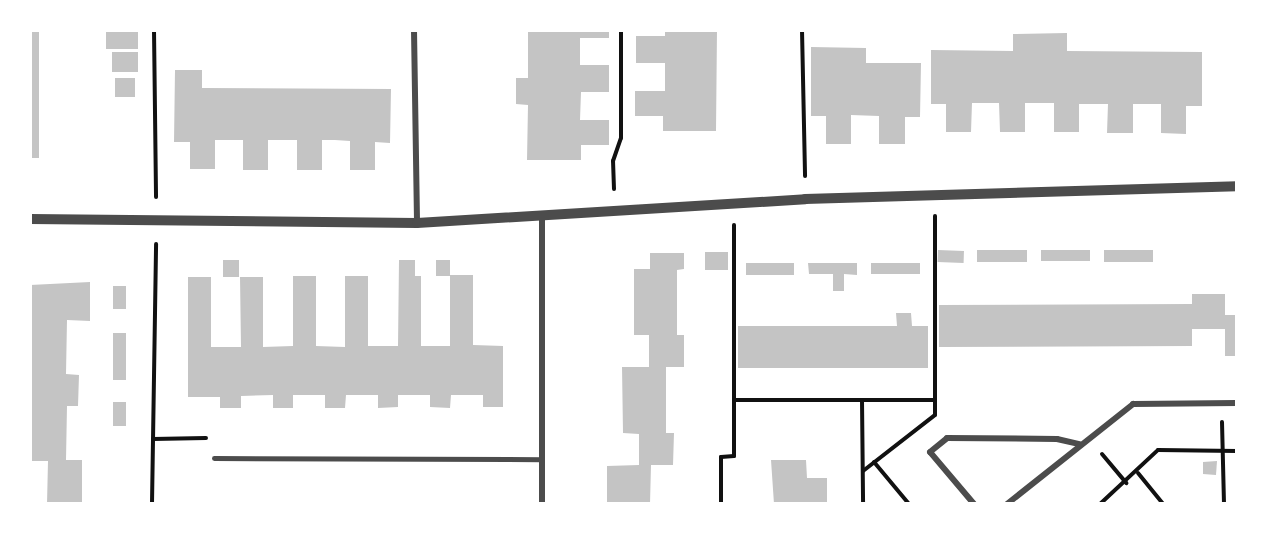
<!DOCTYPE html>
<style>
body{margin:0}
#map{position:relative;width:1267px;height:534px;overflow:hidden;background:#fff;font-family:Roboto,sans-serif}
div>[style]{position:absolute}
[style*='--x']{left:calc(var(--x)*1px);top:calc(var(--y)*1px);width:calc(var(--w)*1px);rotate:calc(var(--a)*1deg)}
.building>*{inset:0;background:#c4c4c4;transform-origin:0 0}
.path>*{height:4px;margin:-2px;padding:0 2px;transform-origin:2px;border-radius:2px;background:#111}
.pedestrian>*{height:5px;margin:-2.5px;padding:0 2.5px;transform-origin:2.5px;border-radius:2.5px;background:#4c4c4c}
.minor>*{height:6px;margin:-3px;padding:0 3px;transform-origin:3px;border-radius:3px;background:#4c4c4c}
.tertiary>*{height:10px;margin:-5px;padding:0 5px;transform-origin:5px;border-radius:5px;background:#4c4c4c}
span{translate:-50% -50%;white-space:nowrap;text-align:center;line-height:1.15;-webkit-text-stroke:6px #fff;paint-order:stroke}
.frame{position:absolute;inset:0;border:32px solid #fff;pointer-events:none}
</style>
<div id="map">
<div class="building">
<i style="left:30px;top:30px;width:9px;height:128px"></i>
<i style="left:106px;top:30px;width:32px;height:19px"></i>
<i style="clip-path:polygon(528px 30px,609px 30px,609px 38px,580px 38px,580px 65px,609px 65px,609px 92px,581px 92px,580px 120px,609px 120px,609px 145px,581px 145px,581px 160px,527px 160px,528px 105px,516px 104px,516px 78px,528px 78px)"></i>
<i style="clip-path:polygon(665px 30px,717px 30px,716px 131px,663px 131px,663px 116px,635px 116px,635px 91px,665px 91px,665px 63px,636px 63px,636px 36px,665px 36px)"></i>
<i style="clip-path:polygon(1067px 33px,1067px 51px,1202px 52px,1202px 106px,1186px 106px,1186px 134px,1161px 133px,1161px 104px,1133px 104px,1133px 133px,1107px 133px,1108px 104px,1079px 104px,1079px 132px,1054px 132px,1054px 103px,1025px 103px,1025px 132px,1000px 132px,999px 103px,972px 103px,971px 132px,946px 132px,946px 104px,931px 104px,931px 50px,1013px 51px,1013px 34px)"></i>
<i style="clip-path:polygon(811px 47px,866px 48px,866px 63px,921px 63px,920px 117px,905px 117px,905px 144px,879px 144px,879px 116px,851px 115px,851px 144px,826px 144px,826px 116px,811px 116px)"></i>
<i style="left:112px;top:52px;width:26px;height:20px"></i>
<i style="clip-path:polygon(175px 70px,202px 70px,202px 88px,391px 89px,390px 143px,375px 142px,375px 170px,350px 170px,350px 141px,335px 140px,322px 140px,322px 170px,297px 170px,297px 140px,268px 140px,268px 170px,243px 170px,243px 140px,215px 140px,215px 169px,190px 169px,190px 142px,174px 142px)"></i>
<i style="left:115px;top:78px;width:20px;height:19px"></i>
<i style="left:938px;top:250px;width:26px;height:12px;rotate:2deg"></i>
<i style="left:977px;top:250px;width:50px;height:12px"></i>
<i style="left:1041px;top:250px;width:49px;height:11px"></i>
<i style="left:1104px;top:250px;width:49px;height:12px"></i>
<i style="left:705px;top:252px;width:23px;height:18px"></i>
<i style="clip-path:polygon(650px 253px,684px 253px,684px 269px,677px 270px,677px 335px,684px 335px,684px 367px,666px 367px,666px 433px,674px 433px,673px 465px,651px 465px,650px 504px,607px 504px,607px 466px,639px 465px,639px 434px,623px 433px,622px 367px,649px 367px,649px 335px,634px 335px,634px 269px,650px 269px)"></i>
<i style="left:239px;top:260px;width:17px;height:16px;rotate:90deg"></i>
<i style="clip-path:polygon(399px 260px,415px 260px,415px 276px,421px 276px,421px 346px,450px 346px,450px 275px,473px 275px,473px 345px,503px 346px,503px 407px,483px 407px,483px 395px,451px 395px,450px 408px,430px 407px,430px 395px,398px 395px,398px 407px,378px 408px,378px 395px,346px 395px,345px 408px,325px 408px,325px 395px,293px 395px,293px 408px,273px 408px,273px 395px,241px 396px,241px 408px,220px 408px,220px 397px,188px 397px,188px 277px,211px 277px,211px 347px,241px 347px,240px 277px,263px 277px,263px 347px,293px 346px,293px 276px,316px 276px,316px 346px,345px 347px,345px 276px,368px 276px,368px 346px,398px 346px)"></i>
<i style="left:436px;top:260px;width:14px;height:16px"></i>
<i style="left:746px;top:263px;width:48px;height:12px"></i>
<i style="clip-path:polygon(808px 263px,857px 263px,857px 275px,844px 274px,844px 291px,833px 291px,833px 274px,809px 274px)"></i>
<i style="left:871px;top:263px;width:49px;height:11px"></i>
<i style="clip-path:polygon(90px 282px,90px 321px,67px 320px,66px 374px,79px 375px,78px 406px,67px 406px,66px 460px,82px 460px,82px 504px,47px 504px,48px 461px,30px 461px,30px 285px)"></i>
<i style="left:113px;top:286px;width:13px;height:23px"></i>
<i style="clip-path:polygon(1192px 294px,1225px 294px,1225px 315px,1237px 315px,1237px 356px,1225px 356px,1225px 329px,1192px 329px,1192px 346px,939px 347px,939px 305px,1192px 304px)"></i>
<i style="clip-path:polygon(896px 313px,911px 313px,912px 326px,928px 326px,928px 368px,738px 368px,738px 326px,897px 326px)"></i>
<i style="left:113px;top:333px;width:13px;height:47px"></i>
<i style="left:113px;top:402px;width:13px;height:24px"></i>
<i style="clip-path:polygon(771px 460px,806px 460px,807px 478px,827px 478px,827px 504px,774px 504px)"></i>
<i style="clip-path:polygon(1217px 461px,1216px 475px,1203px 474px,1203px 462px)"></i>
</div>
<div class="path">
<i style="--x:154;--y:30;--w:167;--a:89.3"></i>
<i style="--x:802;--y:30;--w:146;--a:88.8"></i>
<i style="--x:614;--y:189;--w:28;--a:-92"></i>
<i style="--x:613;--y:161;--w:24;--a:-71"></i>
<i style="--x:621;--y:138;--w:108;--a:-90"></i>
<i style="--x:735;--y:400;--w:200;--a:0"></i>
<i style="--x:862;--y:400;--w:104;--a:89.4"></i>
<i style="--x:1222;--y:422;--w:82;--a:88.6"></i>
<i style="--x:153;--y:439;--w:53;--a:-1.1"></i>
<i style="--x:1102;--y:454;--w:38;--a:50"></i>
<i style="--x:874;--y:462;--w:55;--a:50.2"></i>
<i style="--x:863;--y:471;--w:91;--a:-37.9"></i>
<i style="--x:935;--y:415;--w:199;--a:-90"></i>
<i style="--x:1138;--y:473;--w:40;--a:51"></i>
<i style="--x:152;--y:504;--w:260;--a:-89.1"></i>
<i style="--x:721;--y:504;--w:47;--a:-90"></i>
<i style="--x:721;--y:457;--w:13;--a:-4"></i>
<i style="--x:734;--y:456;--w:231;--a:-90"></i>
<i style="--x:1100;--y:504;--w:79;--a:-43"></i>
<i style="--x:1158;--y:450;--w:79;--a:0.7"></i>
</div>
<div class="pedestrian">
<i style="--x:214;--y:458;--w:328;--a:0.2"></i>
</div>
<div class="minor">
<i style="--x:414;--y:30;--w:193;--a:89.1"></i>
<i style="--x:542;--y:215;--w:289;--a:90"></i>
<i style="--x:974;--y:504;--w:68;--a:-130.2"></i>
<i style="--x:930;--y:452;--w:22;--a:-39"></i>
<i style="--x:947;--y:438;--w:110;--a:0.5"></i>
<i style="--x:1057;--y:439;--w:23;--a:13"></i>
<i style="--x:1007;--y:504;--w:161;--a:-38.4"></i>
<i style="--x:1133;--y:404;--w:104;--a:-0.6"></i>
</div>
<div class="tertiary">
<i style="--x:30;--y:219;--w:387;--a:0.6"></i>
<i style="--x:417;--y:223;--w:389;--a:-3.5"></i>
<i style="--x:805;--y:199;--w:432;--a:-1.7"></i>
</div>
<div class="frame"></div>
</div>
